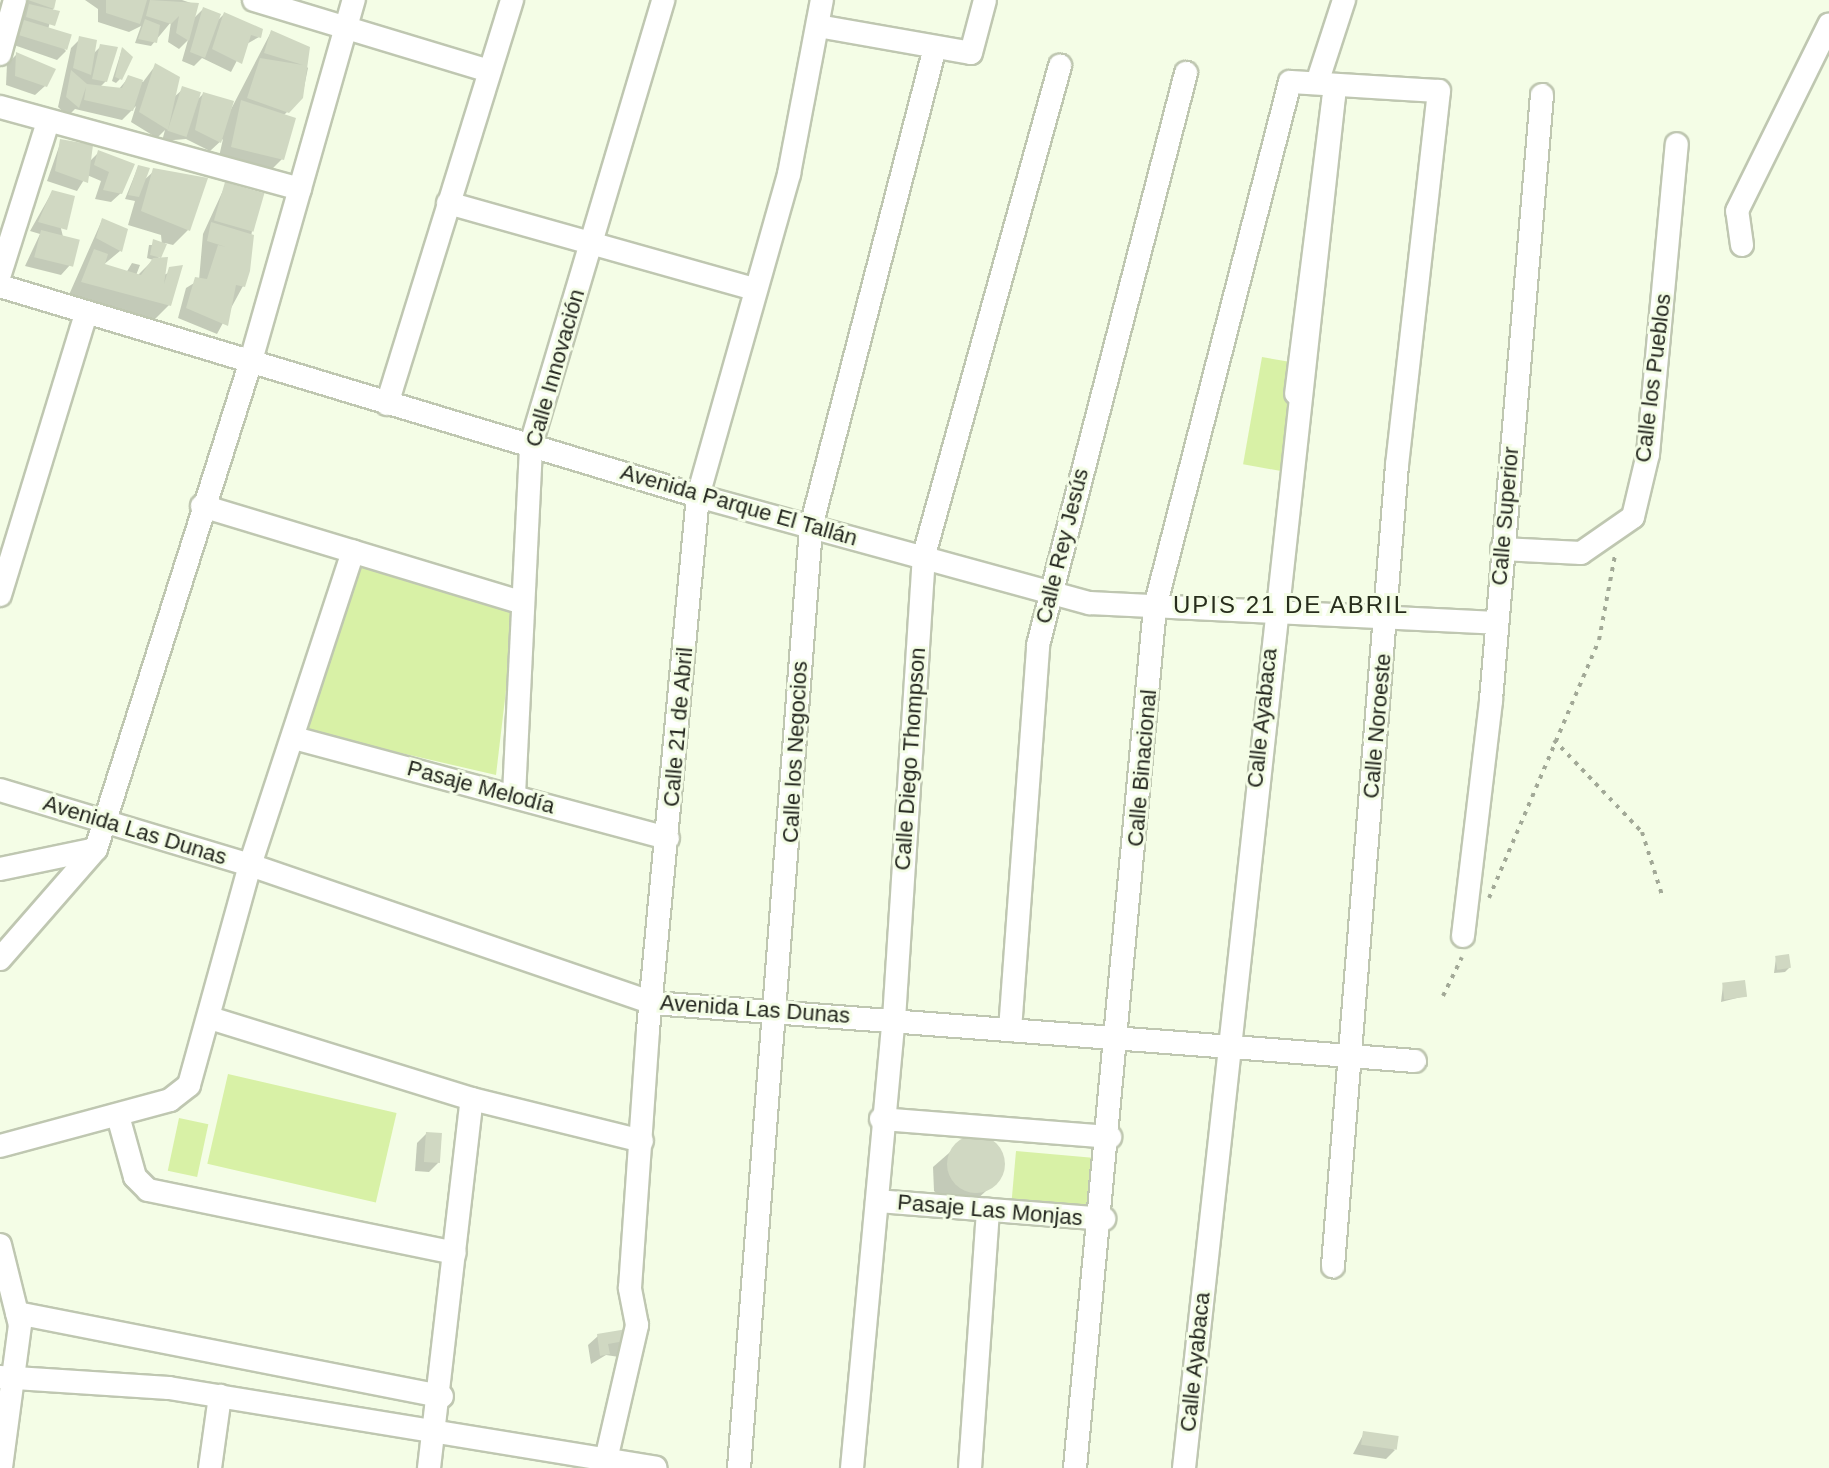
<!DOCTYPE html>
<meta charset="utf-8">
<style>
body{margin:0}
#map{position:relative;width:1829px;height:1468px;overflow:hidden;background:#f4fde6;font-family:Helvetica,sans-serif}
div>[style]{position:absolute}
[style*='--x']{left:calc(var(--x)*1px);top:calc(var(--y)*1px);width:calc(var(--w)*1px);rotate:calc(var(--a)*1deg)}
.green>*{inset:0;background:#d8f1a6;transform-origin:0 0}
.shadow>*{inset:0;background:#0003}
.building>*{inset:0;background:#d0d8c2;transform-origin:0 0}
.round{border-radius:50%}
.path>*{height:4px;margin-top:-2px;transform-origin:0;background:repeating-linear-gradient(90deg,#a2a997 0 4px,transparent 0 10px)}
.roads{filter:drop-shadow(2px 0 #bfc7b1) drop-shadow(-2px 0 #bfc7b1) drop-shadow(0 2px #bfc7b1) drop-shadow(0 -2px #bfc7b1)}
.street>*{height:22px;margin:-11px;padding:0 11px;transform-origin:11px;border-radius:11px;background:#fff}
span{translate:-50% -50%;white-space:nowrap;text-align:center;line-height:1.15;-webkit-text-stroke:6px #f4fde6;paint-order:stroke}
.street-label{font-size:22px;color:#24271f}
.neighbourhood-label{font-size:24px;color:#272d1c;letter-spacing:2px}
</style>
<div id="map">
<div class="green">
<i style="left:1262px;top:357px;width:41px;height:109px;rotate:10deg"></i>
<i style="clip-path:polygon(358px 560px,517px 597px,496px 775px,306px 731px)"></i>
<i style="left:228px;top:1074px;width:173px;height:92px;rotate:13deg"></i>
<i style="left:179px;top:1118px;width:30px;height:54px;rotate:12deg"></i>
<i style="left:1016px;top:1151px;width:88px;height:49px;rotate:5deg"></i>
</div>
<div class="shadow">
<i style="clip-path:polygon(22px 0,55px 0,48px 30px,66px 51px,57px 60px,11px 44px)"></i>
<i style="clip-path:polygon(85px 0,182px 0,197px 5px,193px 19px,203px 9px,215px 23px,224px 14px,259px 37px,245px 45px,231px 72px,202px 58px,194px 66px,182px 61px,188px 40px,179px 49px,168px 42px,171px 22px,151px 46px,135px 43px,141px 26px,129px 32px,98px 22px,98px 9px)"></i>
<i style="clip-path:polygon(271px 32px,308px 68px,302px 97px,283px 116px,282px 159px,268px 173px,218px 161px,223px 139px,210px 151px,186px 139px,162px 141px,165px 130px,157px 138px,131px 122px,136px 106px,122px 120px,75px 109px,68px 116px,58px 107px,71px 48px,80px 39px,92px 55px,101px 46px,106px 81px,99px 88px,118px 90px,129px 77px,143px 82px,155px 66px,173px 98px,183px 89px,197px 100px,203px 94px,227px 117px)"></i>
<i style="clip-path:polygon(122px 49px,120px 79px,116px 83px,112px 81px)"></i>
<i style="clip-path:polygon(16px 55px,45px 86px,35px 95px,6px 85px,7px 64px)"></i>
<i style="clip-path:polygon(61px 141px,89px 162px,99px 152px,121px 193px,111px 202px,95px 199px,101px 181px,87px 175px,77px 191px,47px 181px)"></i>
<i style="clip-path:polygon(138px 167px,142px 182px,154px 171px,206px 180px,188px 230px,173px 245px,165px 243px,158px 259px,164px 275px,180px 267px,169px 305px,154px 320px,68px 297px,102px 220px,126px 230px,120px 251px,102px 266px,126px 273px,132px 263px,140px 265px,135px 278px,153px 260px,147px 258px,149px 245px,162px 245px,161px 235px,128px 225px,135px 201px,125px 199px)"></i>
<i style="clip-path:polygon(226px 184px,252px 231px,243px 286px,217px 334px,178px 318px,186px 288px,199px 280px,203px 234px)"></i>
<i style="clip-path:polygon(52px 192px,70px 265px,61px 275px,25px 266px,40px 234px,30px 231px)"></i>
<i style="clip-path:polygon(1776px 958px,1789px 968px,1785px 972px,1774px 973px)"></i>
<i style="clip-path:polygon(1723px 985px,1745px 996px,1721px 1002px)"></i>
<i style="clip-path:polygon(426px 1134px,438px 1163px,429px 1172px,415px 1171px,417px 1143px)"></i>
<i style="clip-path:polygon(988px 1138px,1001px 1152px,1002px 1176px,972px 1204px,951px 1207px,934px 1191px,933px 1167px,965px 1139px)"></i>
<i style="clip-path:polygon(626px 1331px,619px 1357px,606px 1355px,591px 1364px,588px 1345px,598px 1336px)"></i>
<i style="clip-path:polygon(1364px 1433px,1395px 1450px,1386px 1459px,1353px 1454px)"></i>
</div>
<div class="building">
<i style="clip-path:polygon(28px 0,56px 0,54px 9px)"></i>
<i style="clip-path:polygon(106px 0,147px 0,140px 24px,106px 13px)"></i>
<i style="clip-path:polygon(150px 0,199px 3px,189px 41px,176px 33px,179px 16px,171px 24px,146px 16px)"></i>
<i style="clip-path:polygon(29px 4px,60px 11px,55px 26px,26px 17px)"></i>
<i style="clip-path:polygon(203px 7px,221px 14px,205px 58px,190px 52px)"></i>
<i style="clip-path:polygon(224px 12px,263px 29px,261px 38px,251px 35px,242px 64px,212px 49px)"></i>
<i style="clip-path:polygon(145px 19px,160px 25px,157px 43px,138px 39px)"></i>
<i style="left:24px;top:20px;width:50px;height:16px;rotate:17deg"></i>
<i style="clip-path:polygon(271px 30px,310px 47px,303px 98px,289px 113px,247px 98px,260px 58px,303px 65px,264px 53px)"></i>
<i style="clip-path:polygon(79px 36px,97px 40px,91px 75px,73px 68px)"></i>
<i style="clip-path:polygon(100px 44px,118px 47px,107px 82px,92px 79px)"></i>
<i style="clip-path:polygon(122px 47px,133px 57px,122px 80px,115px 77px)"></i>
<i style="clip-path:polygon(16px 52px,56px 69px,47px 87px,15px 76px)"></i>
<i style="clip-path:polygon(155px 63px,180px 77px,168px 130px,139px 112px)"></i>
<i style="clip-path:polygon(71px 70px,87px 84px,122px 88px,128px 75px,143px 80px,133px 111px,84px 100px,86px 87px,79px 108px,66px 97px)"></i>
<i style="left:182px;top:86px;width:20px;height:47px;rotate:18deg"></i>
<i style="clip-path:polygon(203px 92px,234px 101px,221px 143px,195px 130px)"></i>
<i style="clip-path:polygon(241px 100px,296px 118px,284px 160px,231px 147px)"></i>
<i style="clip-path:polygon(60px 139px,93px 145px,88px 183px,55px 171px)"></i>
<i style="clip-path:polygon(98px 150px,135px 164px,122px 194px,103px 190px,109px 172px,94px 165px)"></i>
<i style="clip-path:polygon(138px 165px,150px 168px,139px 197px,128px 195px)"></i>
<i style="clip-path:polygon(153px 168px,208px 178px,190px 231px,141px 211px)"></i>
<i style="left:225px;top:182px;width:41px;height:40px;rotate:16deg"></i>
<i style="clip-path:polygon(52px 190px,75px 196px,67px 230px,38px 222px)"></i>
<i style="clip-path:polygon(102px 218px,128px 229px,122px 252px,96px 238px)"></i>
<i style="clip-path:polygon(211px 222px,254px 235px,250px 271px,245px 287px,236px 285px,228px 326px,186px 308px,195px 277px,207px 279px,218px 245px,226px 247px,207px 241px)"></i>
<i style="left:41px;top:230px;width:40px;height:28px;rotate:14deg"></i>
<i style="clip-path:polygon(153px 239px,167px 244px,161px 258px,150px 255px)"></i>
<i style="clip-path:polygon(94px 249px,108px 254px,105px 264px,141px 275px,153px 258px,168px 257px,164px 284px,169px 267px,183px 265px,171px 306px,81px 282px)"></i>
<i style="left:1789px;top:954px;width:14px;height:14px;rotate:82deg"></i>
<i style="left:1745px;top:980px;width:17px;height:23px;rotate:83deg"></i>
<i style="left:426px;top:1132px;width:16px;height:30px;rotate:4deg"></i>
<i class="round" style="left:947px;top:1135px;width:58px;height:58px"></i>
<i style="clip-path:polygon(627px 1329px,620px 1350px,619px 1342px,608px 1344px,610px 1354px,600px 1356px,597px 1334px)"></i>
<i style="left:1363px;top:1431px;width:36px;height:14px;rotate:8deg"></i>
</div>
<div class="path">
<i style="--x:1554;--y:740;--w:127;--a:46.3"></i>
<i style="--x:1642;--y:832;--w:66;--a:72.4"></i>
<i style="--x:1489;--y:898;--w:280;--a:-66.9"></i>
<i style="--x:1599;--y:640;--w:86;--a:-79.3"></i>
<i style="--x:1443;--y:996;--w:43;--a:-64"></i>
</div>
<div class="roads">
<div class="street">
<i style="--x:254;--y:0;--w:245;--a:16.8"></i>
<i style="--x:818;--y:26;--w:155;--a:10"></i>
<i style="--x:971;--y:53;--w:55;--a:-75.2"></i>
<i style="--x:0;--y:54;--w:56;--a:-74.5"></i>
<i style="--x:1319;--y:77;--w:81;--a:-72"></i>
<i style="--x:0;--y:107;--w:311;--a:15.3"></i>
<i style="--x:448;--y:203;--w:318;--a:15.7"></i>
<i style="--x:1742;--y:245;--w:34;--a:-98"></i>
<i style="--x:1737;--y:211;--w:208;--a:-63.7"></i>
<i style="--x:0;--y:274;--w:159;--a:-72.5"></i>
<i style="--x:0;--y:286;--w:729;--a:16.74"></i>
<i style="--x:698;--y:496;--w:406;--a:15.3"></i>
<i style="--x:1090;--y:603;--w:406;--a:2.8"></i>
<i style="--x:387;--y:404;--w:423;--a:-72.8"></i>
<i style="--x:202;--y:506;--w:332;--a:16.8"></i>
<i style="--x:1502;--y:549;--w:79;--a:2.9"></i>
<i style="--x:1581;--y:553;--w:63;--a:-34.7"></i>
<i style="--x:1633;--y:517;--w:65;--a:-76.6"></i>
<i style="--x:1648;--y:454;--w:311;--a:-84.7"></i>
<i style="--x:0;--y:595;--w:295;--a:-73"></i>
<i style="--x:294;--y:738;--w:387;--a:15"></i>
<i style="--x:0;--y:790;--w:261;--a:16.7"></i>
<i style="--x:250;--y:865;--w:426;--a:18.9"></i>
<i style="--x:653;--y:1003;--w:764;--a:4.35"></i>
<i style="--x:514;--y:795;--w:351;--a:-87.2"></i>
<i style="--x:531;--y:444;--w:463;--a:-73.4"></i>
<i style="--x:0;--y:869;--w:98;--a:-11.8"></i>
<i style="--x:1463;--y:936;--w:238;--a:-83.2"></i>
<i style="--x:1491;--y:700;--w:607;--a:-85.18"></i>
<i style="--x:0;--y:959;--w:146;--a:-48.9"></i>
<i style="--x:96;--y:849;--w:509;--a:-72.38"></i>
<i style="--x:250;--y:364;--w:379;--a:-74.1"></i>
<i style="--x:210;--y:1018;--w:274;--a:17.2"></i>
<i style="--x:472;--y:1099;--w:175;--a:13.9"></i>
<i style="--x:1010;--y:1030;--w:386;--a:-85.8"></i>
<i style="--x:1038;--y:645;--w:591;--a:-75.49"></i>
<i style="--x:118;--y:1116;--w:63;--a:74.4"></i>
<i style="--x:135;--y:1177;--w:18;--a:45"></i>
<i style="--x:148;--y:1190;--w:313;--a:11.6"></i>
<i style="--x:881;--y:1119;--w:230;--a:4.5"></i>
<i style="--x:0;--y:1146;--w:176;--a:-15.1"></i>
<i style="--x:170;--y:1100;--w:24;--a:-38"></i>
<i style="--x:189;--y:1085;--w:228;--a:-74.5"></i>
<i style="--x:250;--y:865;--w:330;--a:-71.8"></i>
<i style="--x:877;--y:1201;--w:228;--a:4.5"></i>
<i style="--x:0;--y:1245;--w:82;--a:76"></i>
<i style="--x:20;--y:1325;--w:144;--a:97.6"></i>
<i style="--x:17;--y:1313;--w:433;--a:11.1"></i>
<i style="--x:0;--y:1377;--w:169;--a:3.7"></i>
<i style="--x:169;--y:1388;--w:493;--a:9.3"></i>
<i style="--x:605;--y:1464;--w:143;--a:-77"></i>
<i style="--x:637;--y:1325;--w:38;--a:-101"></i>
<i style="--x:630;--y:1288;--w:259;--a:-86"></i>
<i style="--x:648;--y:1030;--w:536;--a:-84.65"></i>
<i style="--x:698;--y:496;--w:335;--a:-74.2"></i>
<i style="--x:789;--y:174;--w:177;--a:-79.3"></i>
<i style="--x:210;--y:1468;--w:73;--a:-82.1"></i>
<i style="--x:429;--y:1468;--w:371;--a:-83.4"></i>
<i style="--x:739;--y:1468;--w:944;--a:-85.62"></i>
<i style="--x:811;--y:527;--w:493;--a:-75.5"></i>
<i style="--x:852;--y:1468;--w:451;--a:-84.7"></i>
<i style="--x:894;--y:1019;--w:465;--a:-86.3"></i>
<i style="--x:924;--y:555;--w:508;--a:-74.46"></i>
<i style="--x:970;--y:1468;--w:259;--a:-86"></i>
<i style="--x:1075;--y:1468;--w:865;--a:-84.69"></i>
<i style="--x:1155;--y:607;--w:542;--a:-75.58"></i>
<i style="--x:1290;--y:82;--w:149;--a:3.5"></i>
<i style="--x:1439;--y:91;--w:376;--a:96.4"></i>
<i style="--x:1397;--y:465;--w:804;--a:94.57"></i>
<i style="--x:1184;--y:1468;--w:1390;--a:-83.76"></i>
<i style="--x:1335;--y:86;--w:310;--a:97.2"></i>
</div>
</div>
<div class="street-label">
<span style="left:555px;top:368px;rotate:-74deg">Calle Innovación</span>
<span style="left:1653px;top:378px;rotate:-83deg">Calle los Pueblos</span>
<span style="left:739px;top:505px;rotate:16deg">Avenida Parque El Tallán</span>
<span style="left:1505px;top:516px;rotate:-85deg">Calle Superior</span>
<span style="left:1062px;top:546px;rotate:-76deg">Calle Rey Jesús</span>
<span style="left:1262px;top:718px;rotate:-84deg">Calle Ayabaca</span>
<span style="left:1377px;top:726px;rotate:-85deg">Calle Noroeste</span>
<span style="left:678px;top:727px;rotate:-85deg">Calle 21 de Abril</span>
<span style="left:795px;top:752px;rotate:-87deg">Calle los Negocios</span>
<span style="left:910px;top:759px;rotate:-86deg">Calle Diego Thompson</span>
<span style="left:1142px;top:768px;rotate:-85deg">Calle Binacional</span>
<span style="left:481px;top:787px;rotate:15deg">Pasaje Melodía</span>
<span style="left:135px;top:830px;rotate:17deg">Avenida Las Dunas</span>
<span style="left:755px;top:1009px;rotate:4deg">Avenida Las Dunas</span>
<span style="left:990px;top:1210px;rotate:5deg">Pasaje Las Monjas</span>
<span style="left:1195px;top:1362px;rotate:-84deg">Calle Ayabaca</span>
</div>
<div class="neighbourhood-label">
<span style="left:1291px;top:605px">UPIS 21 DE ABRIL</span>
</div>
</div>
